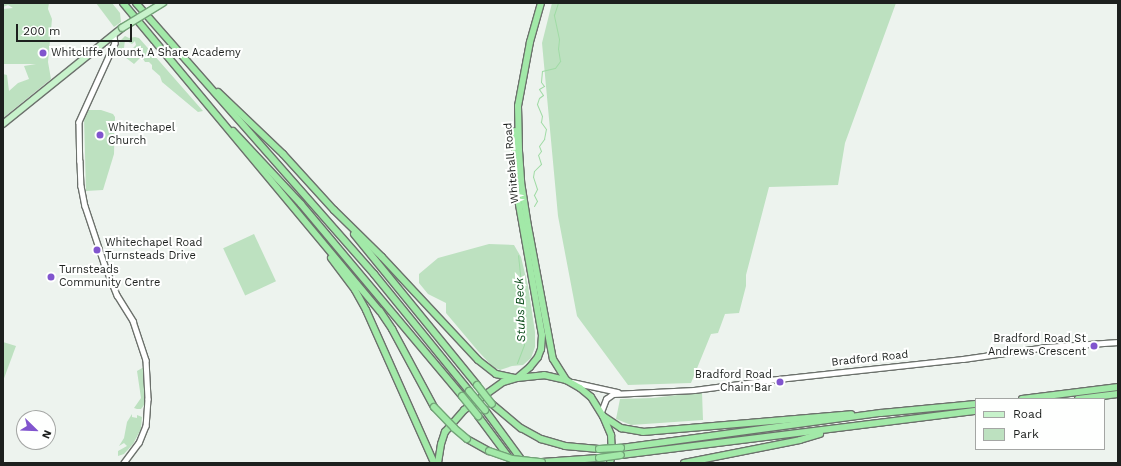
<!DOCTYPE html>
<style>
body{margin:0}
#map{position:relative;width:1121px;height:466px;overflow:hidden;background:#edf3ee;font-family:"Work Sans",sans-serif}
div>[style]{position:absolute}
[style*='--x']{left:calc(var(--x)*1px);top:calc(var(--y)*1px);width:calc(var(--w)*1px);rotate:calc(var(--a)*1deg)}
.green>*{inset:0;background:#bde1c0;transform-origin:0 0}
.stream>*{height:1px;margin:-0.5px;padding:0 0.5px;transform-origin:0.5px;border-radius:0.5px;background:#a0dba5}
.roads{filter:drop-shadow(1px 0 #6c716c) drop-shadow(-1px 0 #6c716c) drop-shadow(0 1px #6c716c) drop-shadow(0 -1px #6c716c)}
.minor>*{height:4.5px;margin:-2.25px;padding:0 2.25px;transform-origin:2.25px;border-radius:2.25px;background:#fff}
.major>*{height:5.5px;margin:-2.75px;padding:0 2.75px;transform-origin:2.75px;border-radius:2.75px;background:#c7f2cb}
.highway>*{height:6px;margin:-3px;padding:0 3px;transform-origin:3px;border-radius:3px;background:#a2e9a8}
.bridges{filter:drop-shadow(1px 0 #73a378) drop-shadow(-1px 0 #73a378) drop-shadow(0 1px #73a378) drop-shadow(0 -1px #73a378)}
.major-bridge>*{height:5.5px;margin:-2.75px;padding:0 2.75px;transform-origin:2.75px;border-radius:2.75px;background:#c7f2cb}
.highway-bridge>*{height:6px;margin:-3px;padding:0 3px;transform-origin:3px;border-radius:3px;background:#a2e9a8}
.dots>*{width:11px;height:11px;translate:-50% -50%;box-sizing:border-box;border:2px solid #fefffe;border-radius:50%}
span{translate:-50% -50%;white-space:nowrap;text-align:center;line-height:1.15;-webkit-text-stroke:4px #fefffe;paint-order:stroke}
.poi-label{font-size:11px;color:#1d201e}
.left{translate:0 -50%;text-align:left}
.right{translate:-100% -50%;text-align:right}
.street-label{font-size:11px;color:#1d201e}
.water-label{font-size:12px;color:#0c4c1b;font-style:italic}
.frame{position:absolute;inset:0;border:4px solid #1d201e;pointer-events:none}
.legend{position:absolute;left:975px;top:398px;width:130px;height:52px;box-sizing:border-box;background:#fefffe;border:1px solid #a4a6a4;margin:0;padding:5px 7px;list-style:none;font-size:12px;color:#1d201e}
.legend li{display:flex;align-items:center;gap:8px;height:20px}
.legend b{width:20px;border:1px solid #a4a6a4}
.north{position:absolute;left:16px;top:410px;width:40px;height:40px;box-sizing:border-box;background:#fefffe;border:1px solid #a4a6a4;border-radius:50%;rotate:113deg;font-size:11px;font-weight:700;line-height:16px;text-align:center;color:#1d201e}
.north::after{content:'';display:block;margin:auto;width:14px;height:18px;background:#8155ce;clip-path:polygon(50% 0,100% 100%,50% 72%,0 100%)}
.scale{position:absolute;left:16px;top:24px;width:116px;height:18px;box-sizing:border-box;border:2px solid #1d201e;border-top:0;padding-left:5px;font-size:12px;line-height:14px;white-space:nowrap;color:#1d201e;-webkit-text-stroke:3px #fefffe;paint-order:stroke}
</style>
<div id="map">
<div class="green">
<i style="clip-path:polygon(3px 3px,49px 3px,48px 9px,52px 19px,48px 62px,51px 79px,3px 118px,3px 74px,7px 75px,9px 91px,18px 83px,29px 79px,24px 66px,36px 64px,3px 64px,3px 9px,13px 8px,8px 5px,3px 7px)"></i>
<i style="clip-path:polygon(96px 3px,112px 3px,120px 13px,121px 22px,114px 27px)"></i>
<i style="clip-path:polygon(552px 3px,896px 3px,845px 143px,838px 185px,769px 187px,746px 275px,746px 286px,739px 313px,725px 314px,718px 333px,711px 334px,691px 383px,628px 385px,577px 316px,558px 216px,542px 43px)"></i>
<i style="clip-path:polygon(125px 36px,129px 38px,135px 37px,139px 38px,203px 111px,198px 112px,162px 82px,160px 76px,152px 69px,152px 65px,149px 62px,145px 62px,138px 51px,133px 48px,136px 45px,135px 41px,132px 44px,125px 40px,124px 48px,127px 51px,132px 49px,137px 51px,140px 58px,134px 64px,117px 51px,120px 41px)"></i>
<i style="clip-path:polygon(88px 110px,101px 110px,113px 114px,115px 117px,114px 154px,103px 190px,86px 191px,84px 116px)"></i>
<i style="left:254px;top:234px;width:52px;height:34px;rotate:65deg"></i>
<i style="clip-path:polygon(489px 244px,514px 245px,521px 257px,528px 286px,535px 332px,535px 347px,531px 358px,523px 365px,512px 366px,500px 370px,493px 367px,478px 351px,446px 313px,446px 303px,428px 294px,419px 283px,419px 274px,438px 258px)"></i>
<i style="clip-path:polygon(3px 342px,16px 346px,3px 381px)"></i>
<i style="clip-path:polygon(144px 367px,144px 405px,141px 409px,137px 409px,134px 408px,141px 398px,137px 371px)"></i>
<i style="clip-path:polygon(702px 392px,703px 420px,631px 425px,616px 419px,620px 399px,653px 398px)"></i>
<i style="clip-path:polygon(132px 414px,132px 417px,137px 418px,137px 415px,142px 417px,141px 429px,133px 444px,124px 454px,118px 456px,118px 451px,127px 446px,124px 443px,119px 446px,124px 438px,127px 422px)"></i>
</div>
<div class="stream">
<i style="--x:534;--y:206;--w:6;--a:-59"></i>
<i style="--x:537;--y:201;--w:7;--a:-117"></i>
<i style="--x:534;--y:195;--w:7;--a:-63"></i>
<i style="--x:537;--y:189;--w:13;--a:-108"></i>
<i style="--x:533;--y:177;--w:6;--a:-81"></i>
<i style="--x:534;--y:171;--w:10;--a:-45"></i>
<i style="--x:541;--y:164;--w:9;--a:-108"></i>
<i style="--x:538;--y:155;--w:5;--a:-53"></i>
<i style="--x:541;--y:151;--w:5;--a:-112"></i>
<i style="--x:539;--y:146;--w:9;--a:-54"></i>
<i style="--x:544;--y:139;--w:10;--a:-79"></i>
<i style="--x:546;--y:129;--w:9;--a:-126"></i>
<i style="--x:541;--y:122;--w:6;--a:-81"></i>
<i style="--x:542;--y:116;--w:13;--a:-113"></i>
<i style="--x:537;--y:104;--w:6;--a:-72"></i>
<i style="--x:539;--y:98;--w:5;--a:-37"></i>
<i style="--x:543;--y:95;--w:7;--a:-124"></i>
<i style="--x:539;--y:89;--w:6;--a:-31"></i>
<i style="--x:544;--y:86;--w:5;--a:-127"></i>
<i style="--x:541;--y:82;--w:11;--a:-85"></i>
<i style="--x:542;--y:71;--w:13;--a:-13"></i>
<i style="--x:555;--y:68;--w:9;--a:-54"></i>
<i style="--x:560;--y:61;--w:12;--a:-99"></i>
<i style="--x:558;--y:49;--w:10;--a:-84"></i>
<i style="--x:559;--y:39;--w:25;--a:-102"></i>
<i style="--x:554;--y:15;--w:13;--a:-72"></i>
<i style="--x:517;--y:363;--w:19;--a:-69"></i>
<i style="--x:524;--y:345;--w:33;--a:-90"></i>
<i style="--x:524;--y:312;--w:57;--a:-96"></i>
</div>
<div class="roads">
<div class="minor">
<i style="--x:114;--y:35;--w:8;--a:83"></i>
<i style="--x:115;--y:43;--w:87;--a:114.5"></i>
<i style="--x:79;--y:122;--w:39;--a:89"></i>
<i style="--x:80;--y:161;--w:25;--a:88"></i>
<i style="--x:81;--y:186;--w:20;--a:79"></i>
<i style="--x:85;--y:206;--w:60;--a:71.6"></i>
<i style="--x:104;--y:263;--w:35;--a:68"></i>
<i style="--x:117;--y:295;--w:31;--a:58"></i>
<i style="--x:133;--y:321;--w:41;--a:71.6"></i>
<i style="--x:146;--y:360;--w:39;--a:87"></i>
<i style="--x:148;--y:399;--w:27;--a:94"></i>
<i style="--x:146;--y:426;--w:18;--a:112"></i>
<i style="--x:139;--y:443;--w:25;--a:127"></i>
<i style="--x:572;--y:382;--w:47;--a:12.3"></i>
<i style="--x:601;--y:412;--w:14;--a:-69"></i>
<i style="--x:606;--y:399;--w:9;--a:-36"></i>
<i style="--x:613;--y:394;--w:81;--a:-2.8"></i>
<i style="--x:694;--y:390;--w:76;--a:-7.6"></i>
<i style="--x:769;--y:380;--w:195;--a:-6.2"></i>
<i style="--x:963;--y:359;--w:84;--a:-8.2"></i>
<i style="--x:1046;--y:347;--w:72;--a:-4"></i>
</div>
<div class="major">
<i style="--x:3;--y:124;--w:153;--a:-38.9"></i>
</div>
<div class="highway">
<i style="--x:123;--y:3;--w:401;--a:50.2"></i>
<i style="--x:380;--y:311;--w:22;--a:56"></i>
<i style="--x:392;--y:329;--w:89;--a:61.7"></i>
<i style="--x:136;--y:3;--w:361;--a:48.7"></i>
<i style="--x:374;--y:274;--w:151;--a:50.9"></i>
<i style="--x:541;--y:3;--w:41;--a:105.8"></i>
<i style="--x:530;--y:42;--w:65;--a:100.6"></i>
<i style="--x:518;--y:106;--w:45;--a:88.7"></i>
<i style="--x:519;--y:151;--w:31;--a:86"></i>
<i style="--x:521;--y:182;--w:45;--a:81"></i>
<i style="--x:528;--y:226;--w:135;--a:79.4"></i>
<i style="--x:553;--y:359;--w:25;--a:58"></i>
<i style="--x:218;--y:92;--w:90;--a:43.6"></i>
<i style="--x:283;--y:154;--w:76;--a:47.7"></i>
<i style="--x:334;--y:210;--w:67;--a:44.4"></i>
<i style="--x:382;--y:257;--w:141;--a:47"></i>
<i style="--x:478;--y:360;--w:23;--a:38"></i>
<i style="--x:496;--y:374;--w:19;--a:12"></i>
<i style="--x:233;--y:131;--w:100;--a:47"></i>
<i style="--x:301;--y:204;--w:251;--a:50"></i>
<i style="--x:515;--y:131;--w:51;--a:90"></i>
<i style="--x:515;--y:182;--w:155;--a:80"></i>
<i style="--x:542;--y:335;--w:14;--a:94"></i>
<i style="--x:541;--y:349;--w:9;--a:111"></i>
<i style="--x:538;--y:357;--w:13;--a:129"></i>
<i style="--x:530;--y:367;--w:17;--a:140"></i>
<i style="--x:354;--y:234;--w:195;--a:50.8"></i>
<i style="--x:331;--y:258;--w:40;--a:53"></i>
<i style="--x:355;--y:290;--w:23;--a:61"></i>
<i style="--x:366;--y:310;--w:167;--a:66"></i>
<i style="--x:1022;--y:399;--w:97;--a:-7.1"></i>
<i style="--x:1078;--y:399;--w:40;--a:-7.1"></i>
<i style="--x:492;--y:404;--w:38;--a:40"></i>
<i style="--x:521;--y:428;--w:23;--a:29"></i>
<i style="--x:541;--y:439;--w:25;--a:16"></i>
<i style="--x:565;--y:446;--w:34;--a:5"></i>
<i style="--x:485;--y:410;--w:66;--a:53.7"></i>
<i style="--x:478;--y:416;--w:59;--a:53.3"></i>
<i style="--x:603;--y:416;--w:22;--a:34"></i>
<i style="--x:621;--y:428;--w:22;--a:10"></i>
<i style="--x:643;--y:432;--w:209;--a:-4.9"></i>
<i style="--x:467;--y:439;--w:25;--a:29"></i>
<i style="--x:621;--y:448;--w:262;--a:-7.7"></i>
<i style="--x:881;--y:413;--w:95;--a:-5.4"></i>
<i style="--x:621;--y:455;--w:358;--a:-7.1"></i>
<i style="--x:542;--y:462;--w:57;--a:-4"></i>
<i style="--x:438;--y:463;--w:19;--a:-81"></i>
<i style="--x:441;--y:444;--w:13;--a:-72"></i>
<i style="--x:445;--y:432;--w:29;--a:-49"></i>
<i style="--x:464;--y:410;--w:48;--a:-35.7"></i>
<i style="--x:503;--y:382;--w:15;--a:-16"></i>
<i style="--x:517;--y:378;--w:27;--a:-6"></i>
<i style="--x:544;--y:375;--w:23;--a:13"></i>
<i style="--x:566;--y:380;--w:16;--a:30"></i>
<i style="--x:580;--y:388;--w:14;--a:39"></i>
<i style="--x:591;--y:397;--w:22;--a:58"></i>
<i style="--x:603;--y:416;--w:21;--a:67"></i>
<i style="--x:611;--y:435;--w:17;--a:87"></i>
<i style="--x:612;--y:452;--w:11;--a:100"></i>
<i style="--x:684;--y:463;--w:118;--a:-11.2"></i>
<i style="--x:800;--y:440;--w:21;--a:-17"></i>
</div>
</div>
<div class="bridges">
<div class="major-bridge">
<i style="--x:122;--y:28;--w:48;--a:-31.4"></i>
</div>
<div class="highway-bridge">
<i style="--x:477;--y:385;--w:24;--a:52"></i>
<i style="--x:469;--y:391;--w:25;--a:50"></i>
<i style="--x:462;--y:396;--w:26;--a:51"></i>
<i style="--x:434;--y:407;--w:29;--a:46"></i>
<i style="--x:454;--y:428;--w:17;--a:40"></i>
<i style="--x:599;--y:449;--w:22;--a:-3"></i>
<i style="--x:489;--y:451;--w:24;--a:19"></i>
<i style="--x:512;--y:459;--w:30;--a:6"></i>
<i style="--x:599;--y:458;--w:22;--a:-8"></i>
</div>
</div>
<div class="dots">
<i style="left:43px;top:53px;background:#8155ce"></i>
<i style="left:100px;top:135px;background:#8155ce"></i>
<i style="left:97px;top:250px;background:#8155ce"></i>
<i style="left:51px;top:277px;background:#8155ce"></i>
<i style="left:1094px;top:346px;background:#8155ce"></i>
<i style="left:780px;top:382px;background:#8155ce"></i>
</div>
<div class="poi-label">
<span class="left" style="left:51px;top:53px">Whitcliffe Mount, A Share Academy</span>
<span class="left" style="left:108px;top:135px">Whitechapel<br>Church</span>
<span class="left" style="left:105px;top:250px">Whitechapel Road<br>Turnsteads Drive</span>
<span class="left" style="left:59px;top:277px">Turnsteads<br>Community Centre</span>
<span class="right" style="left:1086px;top:346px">Bradford Road St<br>Andrews Crescent</span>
<span class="right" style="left:772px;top:382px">Bradford Road<br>Chain Bar</span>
</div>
<div class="street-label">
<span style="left:512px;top:163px;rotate:-95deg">Whitehall Road</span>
<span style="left:870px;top:359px;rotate:-6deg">Bradford Road</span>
</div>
<div class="water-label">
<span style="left:521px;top:310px;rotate:-92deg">Stubs Beck</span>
</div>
<div class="frame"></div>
<ul class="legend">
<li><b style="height:5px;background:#c7f2cb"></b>Road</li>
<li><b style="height:11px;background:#bde1c0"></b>Park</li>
</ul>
<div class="north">N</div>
<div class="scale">200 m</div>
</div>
